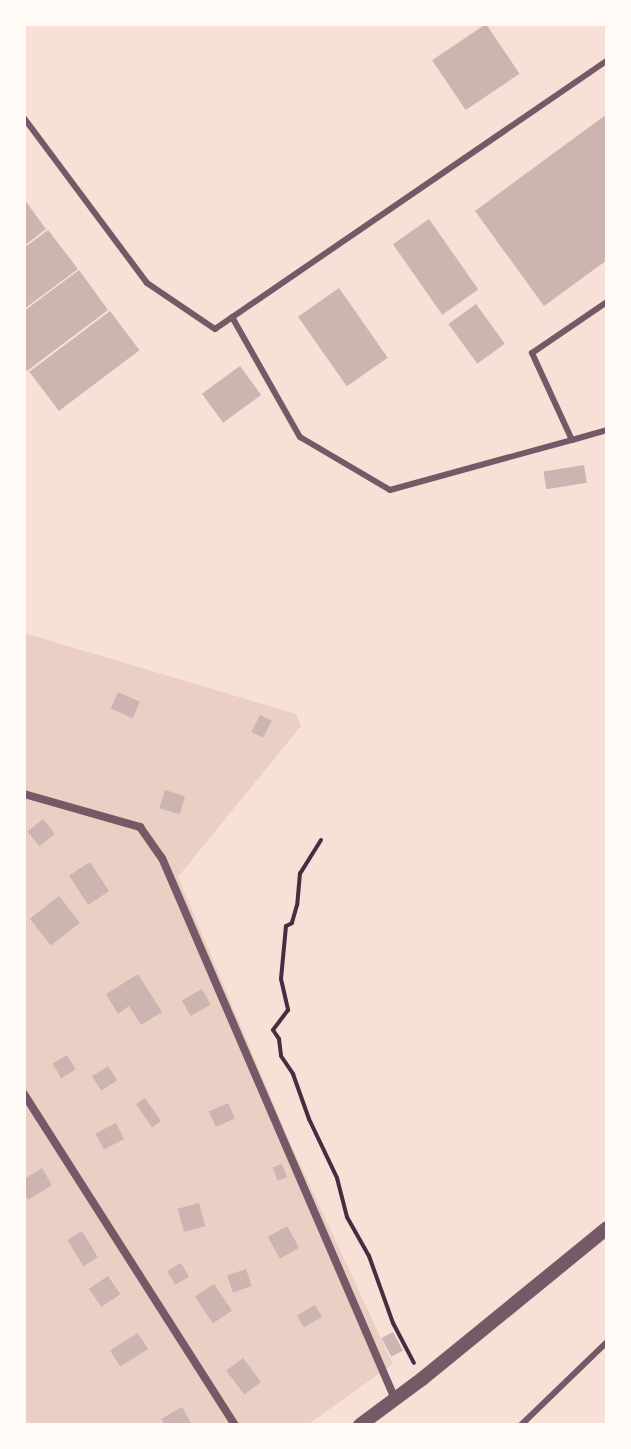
<!DOCTYPE html>
<style>
body{margin:0}
#map{position:relative;width:631px;height:1449px;overflow:hidden;background:#f7e1d7;font-family:"IBM Plex Sans",sans-serif}
div>[style]{position:absolute}
[style*='--x']{left:calc(var(--x)*1px);top:calc(var(--y)*1px);width:calc(var(--w)*1px);rotate:calc(var(--a)*1deg)}
.green>*{inset:0;background:#ebcfc5}
.building>*{inset:0;background:#ccb4b1;transform-origin:0 0}
.path>*{height:4px;margin:-2px;padding:0 2px;transform-origin:2px;border-radius:2px;background:#4a2c40}
.service>*{height:6px;margin:-3px;padding:0 3px;transform-origin:3px;border-radius:3px;background:#755966}
.minor>*{height:8px;margin:-4px;padding:0 4px;transform-origin:4px;border-radius:4px;background:#755966}
.tertiary>*{height:14px;margin:-7px;padding:0 7px;transform-origin:7px;border-radius:7px;background:#755966}
span{translate:-50% -50%;white-space:nowrap;text-align:center;line-height:1.15;-webkit-text-stroke:7px #fffaf5;paint-order:stroke}
.frame{position:absolute;inset:0;border:26px solid #fffaf5;pointer-events:none}
</style>
<div id="map">
<div class="green">
<i style="clip-path:polygon(24px 633px,296px 714px,301px 726px,178px 877px,291px 1145px,393px 1364px,307px 1425px,24px 1425px)"></i>
</div>
<div class="building">
<i style="left:486px;top:24px;width:60px;height:65px;rotate:56deg"></i>
<i style="clip-path:polygon(607px 114px,607px 260px,544px 306px,475px 211px)"></i>
<i style="clip-path:polygon(24px 199px,46px 229px,24px 246px)"></i>
<i style="left:429px;top:219px;width:86px;height:44px;rotate:55deg"></i>
<i style="clip-path:polygon(48px 230px,78px 269px,24px 309px,24px 248px)"></i>
<i style="clip-path:polygon(79px 270px,108px 310px,27px 371px,24px 366px,24px 311px)"></i>
<i style="left:339px;top:288px;width:85px;height:50px;rotate:55deg"></i>
<i style="left:476px;top:304px;width:49px;height:34px;rotate:54deg"></i>
<i style="left:110px;top:311px;width:49px;height:101px;rotate:53deg"></i>
<i style="left:240px;top:366px;width:36px;height:47px;rotate:54deg"></i>
<i style="left:584px;top:465px;width:18px;height:41px;rotate:81deg"></i>
<i style="left:118px;top:692px;width:24px;height:18px;rotate:24deg"></i>
<i style="left:260px;top:715px;width:13px;height:19px;rotate:27deg"></i>
<i style="left:165px;top:790px;width:21px;height:19px;rotate:17deg"></i>
<i style="left:43px;top:819px;width:19px;height:20px;rotate:51deg"></i>
<i style="left:90px;top:862px;width:35px;height:25px;rotate:57deg"></i>
<i style="left:59px;top:896px;width:34px;height:37px;rotate:52deg"></i>
<i style="clip-path:polygon(138px 974px,162px 1012px,141px 1025px,129px 1006px,118px 1014px,106px 994px)"></i>
<i style="left:202px;top:989px;width:18px;height:23px;rotate:61deg"></i>
<i style="left:67px;top:1055px;width:17px;height:17px;rotate:59deg"></i>
<i style="left:108px;top:1066px;width:17px;height:19px;rotate:57deg"></i>
<i style="left:145px;top:1098px;width:28px;height:11px;rotate:55deg"></i>
<i style="left:228px;top:1103px;width:17px;height:21px;rotate:66deg"></i>
<i style="left:116px;top:1123px;width:18px;height:23px;rotate:63deg"></i>
<i style="left:282px;top:1164px;width:14px;height:10px;rotate:69deg"></i>
<i style="clip-path:polygon(42px 1168px,52px 1185px,28px 1200px,24px 1193px,24px 1179px)"></i>
<i style="left:199px;top:1203px;width:24px;height:22px;rotate:75deg"></i>
<i style="left:287px;top:1226px;width:25px;height:22px;rotate:61deg"></i>
<i style="left:82px;top:1231px;width:31px;height:17px;rotate:59deg"></i>
<i style="left:181px;top:1263px;width:16px;height:16px;rotate:60deg"></i>
<i style="left:246px;top:1269px;width:18px;height:20px;rotate:71deg"></i>
<i style="left:108px;top:1276px;width:22px;height:23px;rotate:56deg"></i>
<i style="left:214px;top:1284px;width:32px;height:23px;rotate:56deg"></i>
<i style="left:315px;top:1305px;width:14px;height:21px;rotate:60deg"></i>
<i style="left:393px;top:1332px;width:21px;height:13px;rotate:62deg"></i>
<i style="left:138px;top:1333px;width:19px;height:33px;rotate:58deg"></i>
<i style="left:243px;top:1358px;width:30px;height:21px;rotate:53deg"></i>
<i style="clip-path:polygon(182px 1407px,192px 1425px,165px 1425px,161px 1419px)"></i>
</div>
<div class="path">
<i style="--x:321;--y:840;--w:39;--a:122"></i>
<i style="--x:300;--y:873;--w:32;--a:95"></i>
<i style="--x:297;--y:905;--w:19;--a:106"></i>
<i style="--x:292;--y:923;--w:7;--a:153"></i>
<i style="--x:286;--y:926;--w:53;--a:95.4"></i>
<i style="--x:281;--y:979;--w:32;--a:77"></i>
<i style="--x:288;--y:1010;--w:25;--a:127"></i>
<i style="--x:273;--y:1030;--w:11;--a:56"></i>
<i style="--x:279;--y:1039;--w:17;--a:83"></i>
<i style="--x:281;--y:1056;--w:22;--a:56"></i>
<i style="--x:293;--y:1074;--w:48;--a:70.4"></i>
<i style="--x:309;--y:1119;--w:65;--a:64.6"></i>
<i style="--x:337;--y:1178;--w:40;--a:75.6"></i>
<i style="--x:347;--y:1217;--w:45;--a:60.6"></i>
<i style="--x:369;--y:1256;--w:71;--a:70.3"></i>
<i style="--x:393;--y:1323;--w:45;--a:62.3"></i>
</div>
<div class="service">
<i style="--x:24;--y:118;--w:206;--a:53.3"></i>
<i style="--x:147;--y:283;--w:82;--a:34.1"></i>
<i style="--x:215;--y:329;--w:475;--a:-34.4"></i>
<i style="--x:232;--y:317;--w:138;--a:60.5"></i>
<i style="--x:300;--y:437;--w:104;--a:30.5"></i>
<i style="--x:390;--y:490;--w:189;--a:-15.4"></i>
<i style="--x:572;--y:440;--w:96;--a:-114.7"></i>
<i style="--x:532;--y:353;--w:91;--a:-34.2"></i>
<i style="--x:572;--y:440;--w:36;--a:-16"></i>
<i style="--x:521;--y:1425;--w:120;--a:-44"></i>
</div>
<div class="minor">
<i style="--x:24;--y:794;--w:121;--a:15.9"></i>
<i style="--x:140;--y:827;--w:38;--a:55"></i>
<i style="--x:162;--y:858;--w:589;--a:66.7"></i>
<i style="--x:24;--y:1094;--w:393;--a:57.5"></i>
</div>
<div class="tertiary">
<i style="--x:360;--y:1425;--w:77;--a:-36.6"></i>
<i style="--x:422;--y:1379;--w:239;--a:-39.2"></i>
</div>
<div class="frame"></div>
</div>
